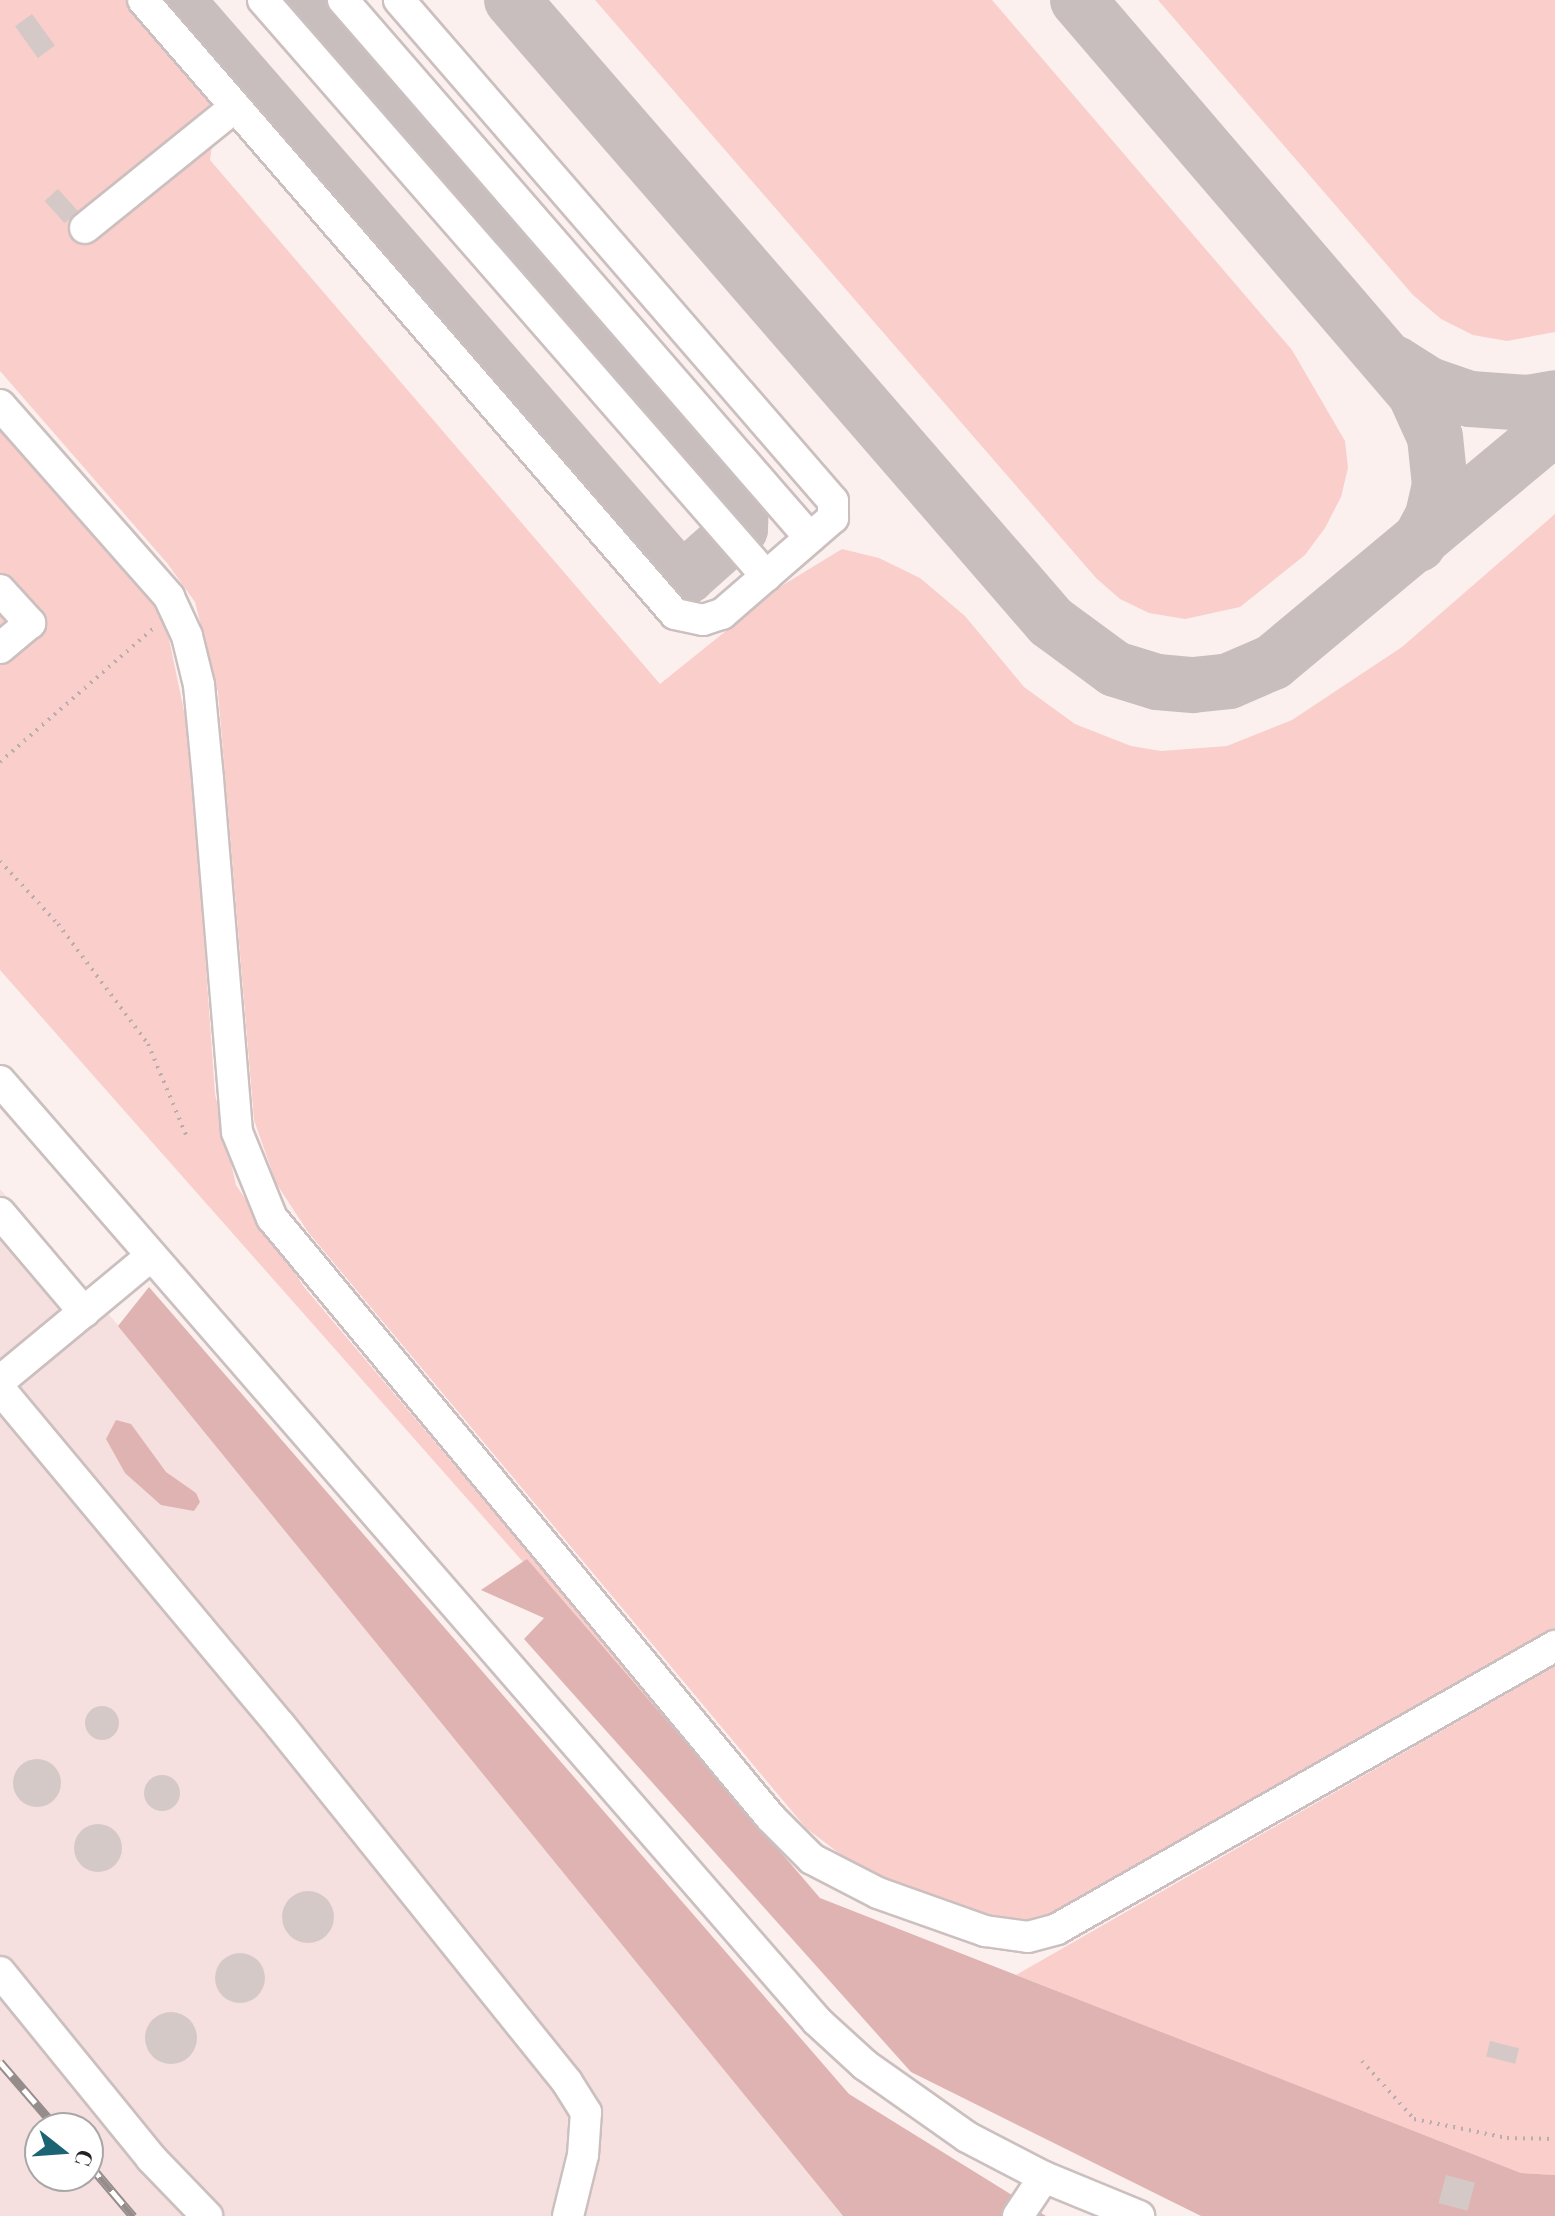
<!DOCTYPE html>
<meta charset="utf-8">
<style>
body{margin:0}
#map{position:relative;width:1555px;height:2216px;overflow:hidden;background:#fcf0ef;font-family:"Playfair Display",serif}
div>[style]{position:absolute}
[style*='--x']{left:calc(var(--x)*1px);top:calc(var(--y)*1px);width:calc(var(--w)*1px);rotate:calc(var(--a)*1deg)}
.built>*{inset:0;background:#f5e0df}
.green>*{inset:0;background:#facecb}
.forest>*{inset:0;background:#deb3b1}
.taxiway>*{height:56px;margin:-28px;padding:0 28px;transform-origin:28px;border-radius:28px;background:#c8bebe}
.building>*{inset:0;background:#d5c9c8;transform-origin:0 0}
.round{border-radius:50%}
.path>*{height:4px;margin-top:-2px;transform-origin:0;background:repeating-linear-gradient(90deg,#b7aead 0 2px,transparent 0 8px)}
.roads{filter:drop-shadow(2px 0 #cbc0bf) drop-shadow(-2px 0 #cbc0bf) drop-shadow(0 2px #cbc0bf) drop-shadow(0 -2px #cbc0bf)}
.minor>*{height:30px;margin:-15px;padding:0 15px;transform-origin:15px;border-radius:15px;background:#fff}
.rail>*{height:9px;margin-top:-4.5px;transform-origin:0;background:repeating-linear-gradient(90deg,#fff 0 18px,#958d8c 0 36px);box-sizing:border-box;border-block:2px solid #958d8c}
span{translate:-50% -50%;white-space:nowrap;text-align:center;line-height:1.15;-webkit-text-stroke:8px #fff;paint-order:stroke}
.north{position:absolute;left:24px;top:2112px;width:80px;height:80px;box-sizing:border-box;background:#fff;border:2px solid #a8a6a6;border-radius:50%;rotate:107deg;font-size:22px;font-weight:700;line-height:32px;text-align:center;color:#252121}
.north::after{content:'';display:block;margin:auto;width:28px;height:36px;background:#1c6373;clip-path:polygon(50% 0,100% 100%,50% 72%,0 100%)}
</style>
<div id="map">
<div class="built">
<i style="clip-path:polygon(evenodd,0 1189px,118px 1325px,843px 2216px,0 2216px,0 1189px,40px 2128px,88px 2128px,88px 2176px,40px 2176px,40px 2128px)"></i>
</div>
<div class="green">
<i style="clip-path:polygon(0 0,130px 0,218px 102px,210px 160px,660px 684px,783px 585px,842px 549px,879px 558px,920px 578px,965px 616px,1024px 687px,1075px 724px,1131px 746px,1161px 751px,1227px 746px,1292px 720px,1402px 647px,1555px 514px,1555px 1634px,1047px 1915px,1017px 1922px,903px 1889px,853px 1864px,806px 1828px,308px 1232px,276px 1183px,254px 1120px,218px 692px,195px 602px,167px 563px,0 371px)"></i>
<i style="clip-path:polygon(595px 0,992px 0,1292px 350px,1345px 441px,1348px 468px,1341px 497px,1325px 528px,1305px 555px,1240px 607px,1185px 619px,1149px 613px,1120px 599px,1096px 578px)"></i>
<i style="clip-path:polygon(1158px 0,1555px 0,1555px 332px,1507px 341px,1473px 335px,1441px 319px,1413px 295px)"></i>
<i style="clip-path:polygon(0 420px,148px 590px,168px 634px,190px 740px,215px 1094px,236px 1185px,304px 1287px,820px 1898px,0 970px)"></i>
<i style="clip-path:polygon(1555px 1666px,1555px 2175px,1521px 2173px,1016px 1975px)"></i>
</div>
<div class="forest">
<i style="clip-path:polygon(149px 1287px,849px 2094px,1046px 2216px,843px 2216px,118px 1326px)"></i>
<i style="clip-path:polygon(116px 1420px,131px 1424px,166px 1472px,196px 1493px,200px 1502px,194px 1511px,161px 1505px,125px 1473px,106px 1439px)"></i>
<i style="clip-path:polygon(527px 1559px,820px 1898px,1521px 2173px,1555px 2175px,1555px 2216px,1201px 2216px,911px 2072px,524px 1639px,544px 1618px,481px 1590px)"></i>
</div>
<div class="taxiway">
<i style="--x:176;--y:0;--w:758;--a:48.96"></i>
<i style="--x:674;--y:572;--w:14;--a:17"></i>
<i style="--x:687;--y:576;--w:71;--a:-41.6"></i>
<i style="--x:740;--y:529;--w:25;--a:-88"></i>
<i style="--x:741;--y:504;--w:668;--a:-130.99"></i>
<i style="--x:512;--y:0;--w:823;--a:49.09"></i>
<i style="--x:1051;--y:622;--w:79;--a:36.3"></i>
<i style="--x:1115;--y:669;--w:44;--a:17.2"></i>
<i style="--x:1157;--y:682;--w:36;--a:5"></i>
<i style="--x:1193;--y:685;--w:36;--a:-6"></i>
<i style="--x:1229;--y:681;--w:48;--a:-23.4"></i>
<i style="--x:1273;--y:662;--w:367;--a:-39.8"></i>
<i style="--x:1078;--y:0;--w:518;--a:49.39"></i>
<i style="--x:1415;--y:393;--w:48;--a:65.6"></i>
<i style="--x:1435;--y:437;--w:48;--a:84.1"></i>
<i style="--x:1440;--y:485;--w:32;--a:103"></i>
<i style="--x:1433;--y:516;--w:32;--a:118"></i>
<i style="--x:1394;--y:363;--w:41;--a:32.2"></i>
<i style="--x:1429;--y:385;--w:43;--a:18.9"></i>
<i style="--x:1470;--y:399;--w:58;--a:3.9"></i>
<i style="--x:1528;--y:403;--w:27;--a:-10"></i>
</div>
<div class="building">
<i style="left:32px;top:14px;width:39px;height:21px;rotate:54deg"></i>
<i style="left:58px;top:189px;width:30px;height:18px;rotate:48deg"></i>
<i class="round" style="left:85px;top:1706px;width:34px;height:34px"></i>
<i class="round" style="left:13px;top:1759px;width:48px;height:48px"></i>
<i class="round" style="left:144px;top:1775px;width:36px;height:36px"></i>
<i class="round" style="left:74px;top:1824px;width:48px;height:48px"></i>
<i class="round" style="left:282px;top:1891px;width:52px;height:52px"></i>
<i class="round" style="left:215px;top:1953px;width:50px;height:50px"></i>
<i class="round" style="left:145px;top:2012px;width:52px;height:52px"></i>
<i style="left:1490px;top:2041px;width:30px;height:16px;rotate:14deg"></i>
<i style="left:1446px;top:2175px;width:30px;height:29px;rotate:15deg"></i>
</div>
<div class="path">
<i style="--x:0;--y:762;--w:207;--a:-41.1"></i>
<i style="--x:0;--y:861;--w:86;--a:47.4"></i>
<i style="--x:58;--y:924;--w:150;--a:53.1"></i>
<i style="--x:148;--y:1044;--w:99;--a:67.3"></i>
<i style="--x:1362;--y:2061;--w:78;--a:48.1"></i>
<i style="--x:1414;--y:2119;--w:95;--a:11.5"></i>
<i style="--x:1507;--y:2138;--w:48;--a:1.2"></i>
</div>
<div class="roads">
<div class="minor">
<i style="--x:143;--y:0;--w:812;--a:49.09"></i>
<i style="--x:675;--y:614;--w:29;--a:12"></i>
<i style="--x:703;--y:620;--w:20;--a:-18"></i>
<i style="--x:722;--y:614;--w:147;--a:-40.9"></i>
<i style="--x:833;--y:518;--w:17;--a:-90"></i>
<i style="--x:833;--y:501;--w:663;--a:-130.9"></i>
<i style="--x:263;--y:0;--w:765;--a:48.87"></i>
<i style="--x:343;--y:0;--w:712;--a:49.04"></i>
<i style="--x:85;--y:228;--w:193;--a:-38.9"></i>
<i style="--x:0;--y:405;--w:256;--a:48.6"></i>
<i style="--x:169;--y:597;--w:43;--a:65.2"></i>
<i style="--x:187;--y:636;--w:50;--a:76.2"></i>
<i style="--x:199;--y:685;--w:94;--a:84.5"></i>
<i style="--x:208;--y:779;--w:354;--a:85.3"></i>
<i style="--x:237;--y:1132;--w:93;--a:67.9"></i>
<i style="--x:272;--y:1218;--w:780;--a:50.25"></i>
<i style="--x:771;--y:1818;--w:58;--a:45"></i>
<i style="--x:812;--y:1859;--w:74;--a:27.3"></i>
<i style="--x:878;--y:1893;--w:114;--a:19.6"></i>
<i style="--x:985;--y:1931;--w:43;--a:7.9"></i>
<i style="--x:1028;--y:1937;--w:30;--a:-15"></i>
<i style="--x:1057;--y:1929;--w:573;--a:-29.61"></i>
<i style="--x:0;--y:590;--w:45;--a:47.7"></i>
<i style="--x:30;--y:623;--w:39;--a:140"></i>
<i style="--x:0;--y:1081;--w:1245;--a:49"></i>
<i style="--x:817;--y:2021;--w:65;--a:42.5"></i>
<i style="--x:865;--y:2065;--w:125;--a:35.2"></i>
<i style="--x:967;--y:2137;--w:87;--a:27.5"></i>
<i style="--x:1044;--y:2177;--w:103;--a:22.3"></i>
<i style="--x:0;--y:1213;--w:130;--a:49.7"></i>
<i style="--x:0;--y:1381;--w:196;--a:-39.6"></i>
<i style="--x:0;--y:1389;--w:437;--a:50.2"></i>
<i style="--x:280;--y:1725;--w:458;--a:51.2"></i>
<i style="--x:567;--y:2082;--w:36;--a:58"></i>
<i style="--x:586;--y:2112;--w:43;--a:94"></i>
<i style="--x:583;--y:2155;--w:63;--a:103.8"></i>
<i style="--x:0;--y:1972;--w:240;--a:50.9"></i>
<i style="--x:151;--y:2158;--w:81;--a:46"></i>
<i style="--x:1018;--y:2216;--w:47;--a:-56.3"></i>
</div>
</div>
<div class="rail">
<i style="--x:0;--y:2062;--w:87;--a:49.2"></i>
<i style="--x:88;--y:2163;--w:70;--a:49.7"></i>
</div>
<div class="north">С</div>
</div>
